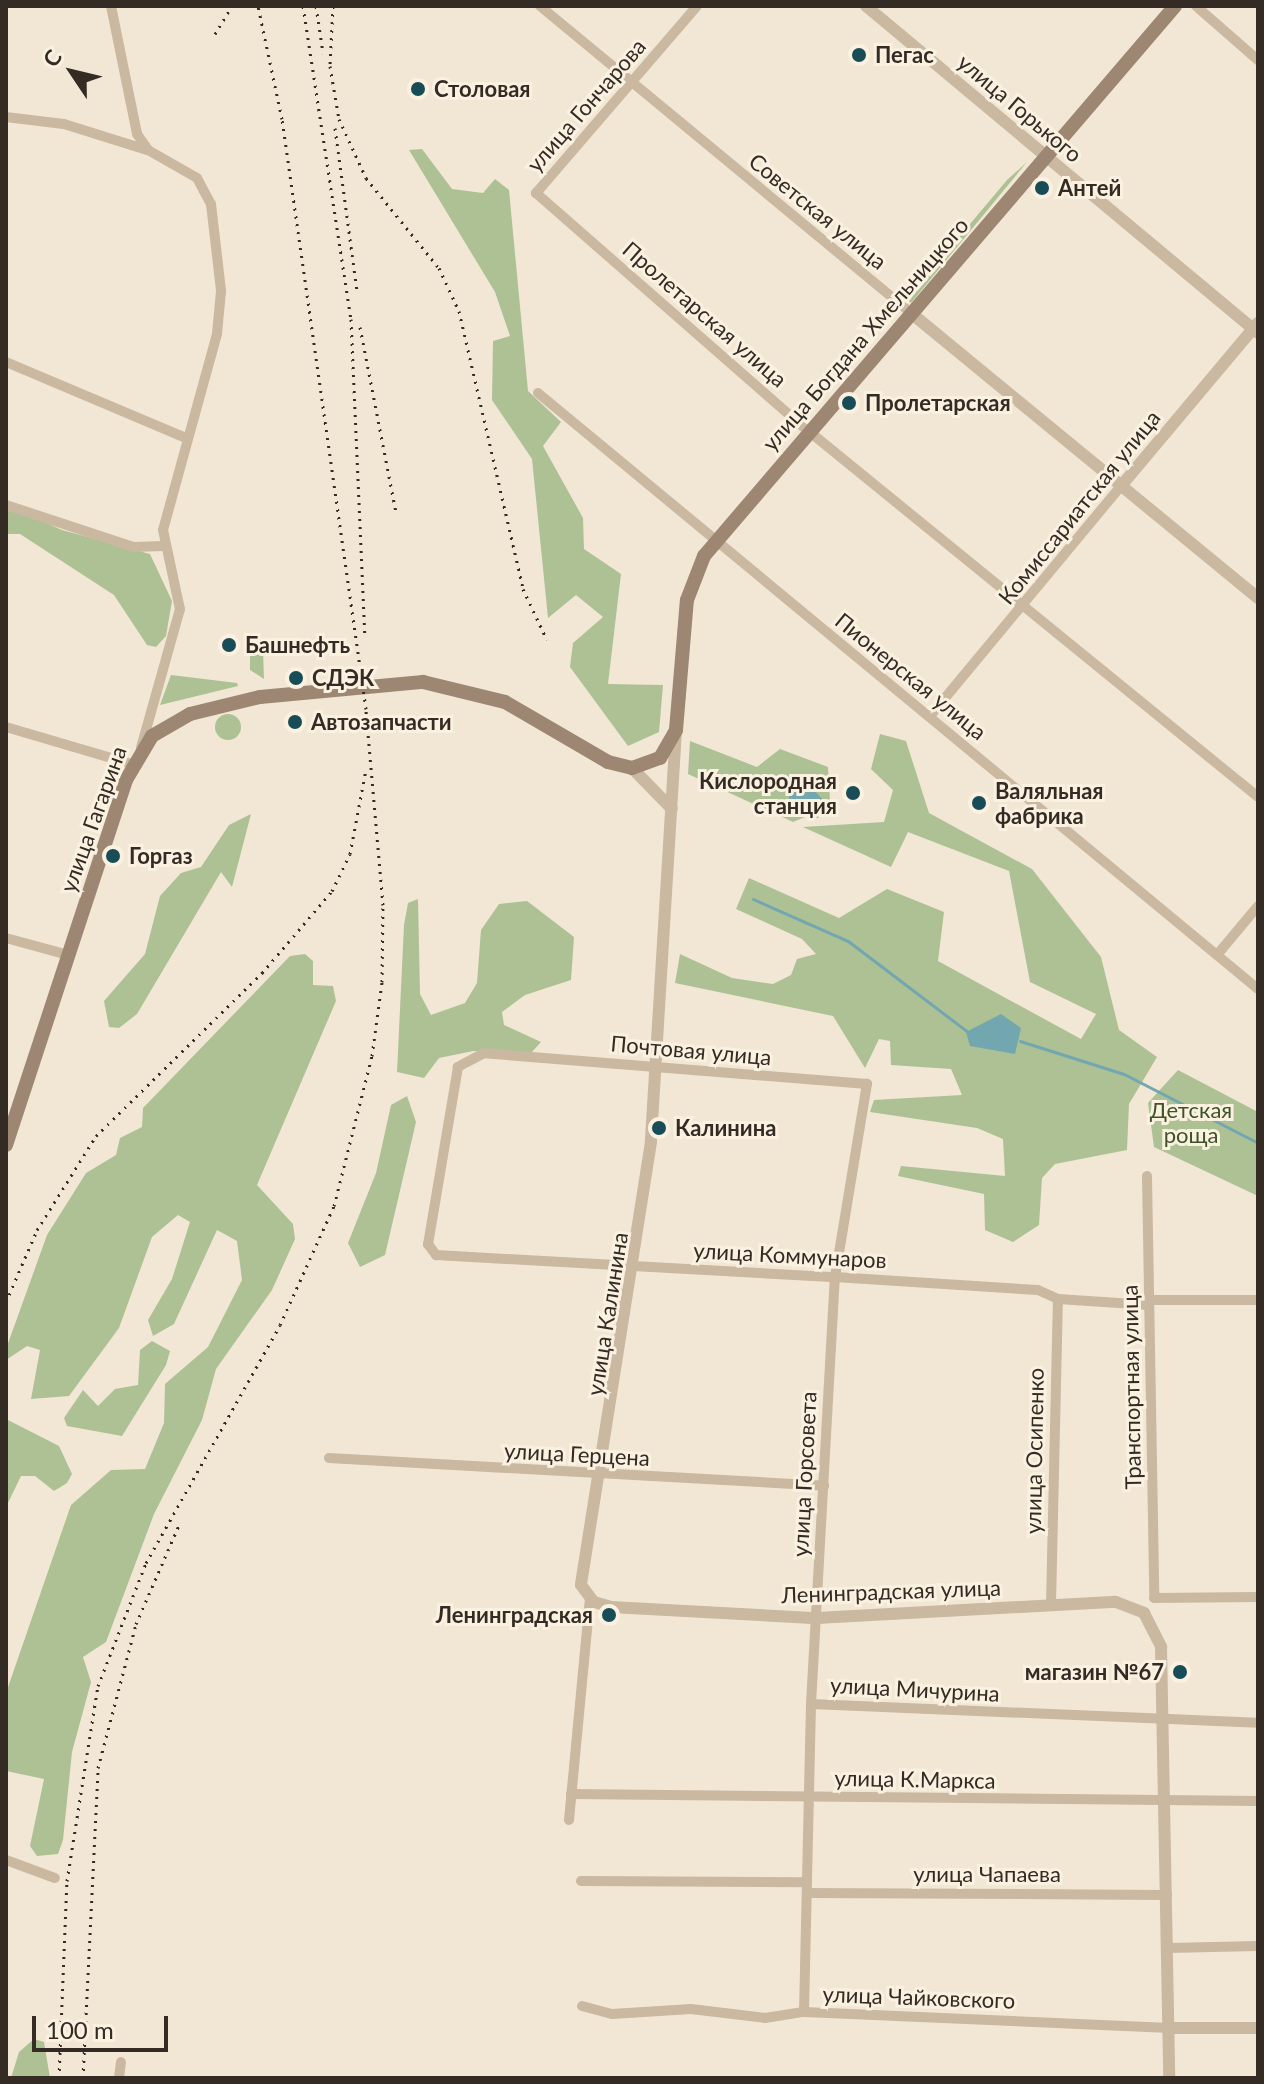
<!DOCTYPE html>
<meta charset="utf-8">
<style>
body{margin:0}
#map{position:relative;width:1264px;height:2084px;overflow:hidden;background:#f2e7d5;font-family:Lato,sans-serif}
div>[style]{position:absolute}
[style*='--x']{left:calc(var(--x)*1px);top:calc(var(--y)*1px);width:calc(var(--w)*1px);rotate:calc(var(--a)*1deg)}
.green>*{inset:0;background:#adc195}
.round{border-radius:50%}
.water>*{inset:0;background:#73a7b0}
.stream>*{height:3px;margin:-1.5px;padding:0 1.5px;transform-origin:1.5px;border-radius:1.5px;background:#73a7b0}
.minor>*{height:10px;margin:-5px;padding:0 5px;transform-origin:5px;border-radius:5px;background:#cab8a1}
.tertiary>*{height:12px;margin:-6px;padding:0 6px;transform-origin:6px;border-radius:6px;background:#cab8a1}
.secondary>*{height:14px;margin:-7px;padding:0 7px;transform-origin:7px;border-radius:7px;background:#9d8672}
.rail>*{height:3px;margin-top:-1.5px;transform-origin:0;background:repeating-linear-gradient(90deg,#342b24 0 2px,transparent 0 8px)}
.dots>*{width:22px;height:22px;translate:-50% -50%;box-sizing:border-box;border:4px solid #faf1e1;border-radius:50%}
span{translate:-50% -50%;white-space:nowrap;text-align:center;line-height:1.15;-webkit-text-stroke:6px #faf1e1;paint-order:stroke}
.poi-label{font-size:22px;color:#342b24;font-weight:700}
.left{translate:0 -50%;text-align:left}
.right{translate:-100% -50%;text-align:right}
.street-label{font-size:22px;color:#342b24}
.park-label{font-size:22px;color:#3e5327}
.frame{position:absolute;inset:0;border:8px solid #342b24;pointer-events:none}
.north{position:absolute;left:32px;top:32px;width:80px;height:80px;-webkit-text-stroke:6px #faf1e1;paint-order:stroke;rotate:305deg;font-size:22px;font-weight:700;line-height:32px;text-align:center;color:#342b24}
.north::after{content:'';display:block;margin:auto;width:28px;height:36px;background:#342b24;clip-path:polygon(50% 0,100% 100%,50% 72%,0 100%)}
.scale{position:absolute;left:32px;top:2016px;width:136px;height:36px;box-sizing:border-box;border:4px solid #342b24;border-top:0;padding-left:10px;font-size:24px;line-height:28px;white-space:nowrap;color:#342b24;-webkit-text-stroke:6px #faf1e1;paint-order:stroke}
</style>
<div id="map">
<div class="green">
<i style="clip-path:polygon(422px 149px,452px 189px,483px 193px,495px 179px,509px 190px,528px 391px,561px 422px,543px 446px,583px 518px,584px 549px,621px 574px,608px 684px,663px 685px,659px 732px,628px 746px,570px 667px,573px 643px,603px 617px,576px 595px,548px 618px,532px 459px,492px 400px,493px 341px,510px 336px,495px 292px,409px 150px)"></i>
<i style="clip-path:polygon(1027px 162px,911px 303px,907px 299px,1007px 180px)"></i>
<i style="clip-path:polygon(6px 505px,62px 530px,150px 554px,172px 601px,166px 636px,156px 647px,147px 645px,114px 595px,20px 534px,6px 534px)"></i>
<i style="clip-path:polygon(258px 640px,263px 650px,264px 679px,250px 670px,250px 643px)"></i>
<i style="clip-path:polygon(171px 675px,237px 683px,238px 686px,160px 705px)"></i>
<i class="round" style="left:215px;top:714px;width:26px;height:26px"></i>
<i style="clip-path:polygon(880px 734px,906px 741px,929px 813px,1032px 869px,1101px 957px,1119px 1030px,1157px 1057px,1129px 1104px,1127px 1150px,1055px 1164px,1042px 1178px,1039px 1225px,1013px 1242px,985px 1230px,984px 1194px,898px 1176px,901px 1166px,1005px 1176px,1003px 1139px,977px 1128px,870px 1112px,874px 1100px,962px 1095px,951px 1069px,891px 1065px,890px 1041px,879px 1039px,865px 1068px,833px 1016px,675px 983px,680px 954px,732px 978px,773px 984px,791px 975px,797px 959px,816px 954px,802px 939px,736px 909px,749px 878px,839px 918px,887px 889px,944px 912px,938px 961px,1081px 1039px,1096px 1014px,1030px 982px,1009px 871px,908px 832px,891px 867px,803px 827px,884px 822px,893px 790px,871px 769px)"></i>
<i style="clip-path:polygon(690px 741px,757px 767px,780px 749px,828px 767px,830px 800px,825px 809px,814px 791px,789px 805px,805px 817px,793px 822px,688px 774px)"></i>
<i style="clip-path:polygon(251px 814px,232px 887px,221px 872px,137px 1014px,119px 1028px,109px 1027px,104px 1001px,145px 954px,160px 896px,181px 873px,201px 867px,229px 825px)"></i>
<i style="clip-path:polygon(418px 899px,420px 994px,431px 1015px,465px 1003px,477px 983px,481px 930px,499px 904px,527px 901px,574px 937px,571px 980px,525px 995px,502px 1012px,504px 1025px,541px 1042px,531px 1053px,473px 1051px,439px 1058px,424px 1078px,397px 1072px,404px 925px,408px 903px)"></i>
<i style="clip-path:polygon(305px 954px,313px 961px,313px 985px,333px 986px,336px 1001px,257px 1185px,293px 1224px,295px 1239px,272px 1290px,216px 1369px,202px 1420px,154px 1514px,106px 1642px,83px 1657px,91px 1682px,72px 1752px,63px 1840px,58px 1854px,37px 1856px,30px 1846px,44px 1779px,6px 1771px,6px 1693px,71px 1505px,111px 1470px,145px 1469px,164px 1423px,165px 1384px,208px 1347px,242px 1280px,237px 1241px,217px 1230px,174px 1324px,153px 1336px,148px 1320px,172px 1279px,190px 1222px,178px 1215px,152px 1237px,119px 1328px,69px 1396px,31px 1399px,40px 1350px,27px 1346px,6px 1360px,6px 1349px,47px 1235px,86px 1173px,116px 1155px,120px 1138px,142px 1127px,143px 1108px,290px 956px)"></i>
<i style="clip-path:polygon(1178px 1070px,1258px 1112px,1258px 1196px,1154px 1147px,1148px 1103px)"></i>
<i style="clip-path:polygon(407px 1096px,416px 1122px,385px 1255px,360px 1267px,348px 1243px,376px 1173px,391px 1105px)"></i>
<i style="clip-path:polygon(152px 1341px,170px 1351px,166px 1365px,122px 1436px,67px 1426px,64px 1418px,83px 1390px,98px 1406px,115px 1389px,138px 1385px,140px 1350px)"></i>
<i style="clip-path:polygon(6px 1419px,59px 1446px,72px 1474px,67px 1483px,54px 1491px,35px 1476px,21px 1476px,6px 1507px)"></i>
<i style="clip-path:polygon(34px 2039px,44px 2042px,50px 2078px,11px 2078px,19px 2052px)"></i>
</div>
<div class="water">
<i style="clip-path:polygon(802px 777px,824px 801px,818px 818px,789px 805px,789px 784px)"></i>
<i style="clip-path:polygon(1001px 1014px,1021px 1028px,1015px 1054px,970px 1046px,966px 1032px)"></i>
</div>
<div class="stream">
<i style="--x:753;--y:899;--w:104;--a:23.9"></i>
<i style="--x:848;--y:941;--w:152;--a:37.2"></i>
<i style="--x:1020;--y:1041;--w:109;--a:17.6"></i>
<i style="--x:1124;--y:1074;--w:151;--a:27.2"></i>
</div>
<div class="minor">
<i style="--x:111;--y:6;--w:131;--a:78.5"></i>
<i style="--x:137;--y:134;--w:19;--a:55"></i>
<i style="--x:148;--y:150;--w:56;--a:29.7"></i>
<i style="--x:197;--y:178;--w:30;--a:62"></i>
<i style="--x:211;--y:204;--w:88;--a:83.4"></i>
<i style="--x:221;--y:291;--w:43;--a:95.3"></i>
<i style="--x:217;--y:334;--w:203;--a:105.4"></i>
<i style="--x:163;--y:530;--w:81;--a:77.9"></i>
<i style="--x:180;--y:609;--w:144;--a:105.7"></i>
<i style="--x:540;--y:6;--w:482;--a:39.6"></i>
<i style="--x:697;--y:6;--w:247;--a:130.7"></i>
<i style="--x:536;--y:193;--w:351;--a:41.2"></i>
<i style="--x:800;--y:424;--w:591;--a:39.16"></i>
<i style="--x:1196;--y:6;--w:82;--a:41.1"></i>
<i style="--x:6;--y:117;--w:58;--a:6.9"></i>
<i style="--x:64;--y:124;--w:87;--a:17.4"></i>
<i style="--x:6;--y:362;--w:195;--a:22.9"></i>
<i style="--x:538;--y:393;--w:935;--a:39.62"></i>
<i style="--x:6;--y:505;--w:135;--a:18.2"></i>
<i style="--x:134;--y:547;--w:29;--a:-2"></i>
<i style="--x:930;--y:716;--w:299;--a:-50.3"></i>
<i style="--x:6;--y:727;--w:131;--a:16.4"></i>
<i style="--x:6;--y:938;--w:64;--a:15.3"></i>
<i style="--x:1217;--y:955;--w:64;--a:-50.1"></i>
<i style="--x:1147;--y:1176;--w:422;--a:89"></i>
<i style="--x:1149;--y:1300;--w:109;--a:0"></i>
<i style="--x:329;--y:1458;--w:496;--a:3.2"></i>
<i style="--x:1154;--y:1598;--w:104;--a:-0.6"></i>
<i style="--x:1051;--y:1604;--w:305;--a:-88.7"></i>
<i style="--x:811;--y:1704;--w:447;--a:2.4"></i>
<i style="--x:571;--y:1794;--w:687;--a:0.58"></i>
<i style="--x:569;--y:1820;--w:222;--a:-84.6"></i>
<i style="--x:6;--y:1860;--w:52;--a:20.2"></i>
<i style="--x:581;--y:1881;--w:225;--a:0.3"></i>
<i style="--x:807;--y:1893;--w:360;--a:0.3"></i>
<i style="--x:1168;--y:1948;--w:90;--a:-1.3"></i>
<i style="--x:582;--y:2006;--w:31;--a:15"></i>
<i style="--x:612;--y:2014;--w:79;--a:-3.6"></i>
<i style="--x:691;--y:2009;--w:75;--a:6.9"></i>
<i style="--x:765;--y:2018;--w:39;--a:-9"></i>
<i style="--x:804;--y:2012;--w:366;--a:2.5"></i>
<i style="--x:804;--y:2012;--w:308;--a:-88.7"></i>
<i style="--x:811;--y:1704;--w:428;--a:-86.8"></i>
<i style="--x:835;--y:1277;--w:196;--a:-80.6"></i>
<i style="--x:867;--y:1084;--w:384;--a:-175.4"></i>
<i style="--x:484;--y:1053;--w:30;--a:152"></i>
<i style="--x:458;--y:1067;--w:180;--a:99.6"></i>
<i style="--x:428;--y:1244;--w:14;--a:54"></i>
<i style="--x:436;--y:1255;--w:400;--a:3.2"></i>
<i style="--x:835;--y:1277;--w:203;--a:3.7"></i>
<i style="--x:1038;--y:1290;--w:22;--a:24"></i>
<i style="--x:1058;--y:1299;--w:91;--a:3.8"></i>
<i style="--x:119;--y:2078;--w:16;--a:-83"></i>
</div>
<div class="tertiary">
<i style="--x:866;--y:6;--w:510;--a:39.83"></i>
<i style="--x:911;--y:313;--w:449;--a:39.4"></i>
<i style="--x:1121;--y:486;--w:213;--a:-50"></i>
<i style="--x:676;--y:730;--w:413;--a:93.5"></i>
<i style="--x:651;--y:1142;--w:448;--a:99"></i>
<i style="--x:581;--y:1585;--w:21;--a:53"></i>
<i style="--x:594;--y:1602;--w:18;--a:16"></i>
<i style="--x:611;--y:1607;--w:206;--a:3.1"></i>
<i style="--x:817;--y:1618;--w:299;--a:-3.1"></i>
<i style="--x:1116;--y:1602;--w:30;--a:21"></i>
<i style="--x:1144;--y:1613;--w:38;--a:63"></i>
<i style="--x:1161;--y:1647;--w:431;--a:88.9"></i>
<i style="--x:632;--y:768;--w:57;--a:45.7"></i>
<i style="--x:1170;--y:2028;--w:88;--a:0"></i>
</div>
<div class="secondary">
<i style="--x:6;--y:1145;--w:384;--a:-71.8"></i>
<i style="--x:126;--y:780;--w:51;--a:-59.4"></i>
<i style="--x:152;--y:736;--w:44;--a:-30.1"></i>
<i style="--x:190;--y:714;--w:72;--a:-13.7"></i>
<i style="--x:260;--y:697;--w:164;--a:-5.3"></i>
<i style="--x:423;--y:682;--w:84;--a:13.7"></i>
<i style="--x:505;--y:702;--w:119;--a:30.2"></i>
<i style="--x:608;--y:762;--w:25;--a:14"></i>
<i style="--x:632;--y:768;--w:30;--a:-20"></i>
<i style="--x:660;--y:758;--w:32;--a:-60"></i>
<i style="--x:676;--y:730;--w:130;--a:-85.2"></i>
<i style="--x:687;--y:600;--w:47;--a:-68.9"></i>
<i style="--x:704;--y:556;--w:724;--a:-49.42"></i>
</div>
<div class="rail">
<i style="--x:303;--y:6;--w:317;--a:81.3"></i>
<i style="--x:351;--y:319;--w:316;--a:87.5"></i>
<i style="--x:316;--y:6;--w:48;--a:81.5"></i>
<i style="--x:333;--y:6;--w:60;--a:92.9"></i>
<i style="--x:330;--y:66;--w:54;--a:80.4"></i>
<i style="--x:339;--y:119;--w:65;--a:65.4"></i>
<i style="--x:366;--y:178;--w:116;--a:51"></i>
<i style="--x:439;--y:268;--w:47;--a:65.1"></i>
<i style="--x:459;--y:311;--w:285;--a:77"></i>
<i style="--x:523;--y:589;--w:56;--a:64.8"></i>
<i style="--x:215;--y:34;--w:33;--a:-59"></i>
<i style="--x:335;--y:128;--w:164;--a:82.3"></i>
<i style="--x:360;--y:327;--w:189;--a:79"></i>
<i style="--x:6;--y:1302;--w:78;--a:-66.7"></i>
<i style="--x:37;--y:1230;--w:111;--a:-57.9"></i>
<i style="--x:96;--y:1136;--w:233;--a:-44.5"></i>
<i style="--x:262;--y:973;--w:108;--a:-49.5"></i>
<i style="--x:332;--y:891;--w:41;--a:-64.1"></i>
<i style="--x:350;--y:854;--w:86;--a:-79.3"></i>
<i style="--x:59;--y:2078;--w:197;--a:-87.7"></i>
<i style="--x:67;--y:1881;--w:197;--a:-81"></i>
<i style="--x:98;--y:1686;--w:132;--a:-68.7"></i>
<i style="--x:146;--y:1563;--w:273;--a:-60.6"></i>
<i style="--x:280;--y:1325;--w:131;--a:-65.6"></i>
<i style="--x:334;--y:1206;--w:155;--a:-75.8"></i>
<i style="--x:372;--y:1056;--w:75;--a:-82.3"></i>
<i style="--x:382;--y:982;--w:77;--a:-89.3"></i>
<i style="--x:383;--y:905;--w:197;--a:-95"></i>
<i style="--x:366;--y:709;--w:596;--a:-98.1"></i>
<i style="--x:282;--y:119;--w:116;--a:-102"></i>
<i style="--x:83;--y:2078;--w:310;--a:-87.2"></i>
<i style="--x:98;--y:1768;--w:149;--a:-75.2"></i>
<i style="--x:136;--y:1624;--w:108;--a:-66.5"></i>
</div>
<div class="dots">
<i style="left:859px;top:55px;background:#184c56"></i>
<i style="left:418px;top:89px;background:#184c56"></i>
<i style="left:1042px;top:188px;background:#184c56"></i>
<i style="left:849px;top:403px;background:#184c56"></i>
<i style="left:229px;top:645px;background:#184c56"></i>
<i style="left:296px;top:678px;background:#184c56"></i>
<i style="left:295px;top:722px;background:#184c56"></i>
<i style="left:853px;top:793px;background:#184c56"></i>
<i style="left:979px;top:803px;background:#184c56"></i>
<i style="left:113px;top:856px;background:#184c56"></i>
<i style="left:659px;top:1128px;background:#184c56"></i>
<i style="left:609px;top:1615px;background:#184c56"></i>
<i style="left:1180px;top:1672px;background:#184c56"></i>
</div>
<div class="poi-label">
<span class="left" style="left:875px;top:55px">Пегас</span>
<span class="left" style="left:434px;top:89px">Столовая</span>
<span class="left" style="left:1058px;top:188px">Антей</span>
<span class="left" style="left:865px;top:403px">Пролетарская</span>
<span class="left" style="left:245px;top:645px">Башнефть</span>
<span class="left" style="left:312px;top:678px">СДЭК</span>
<span class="left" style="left:311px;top:722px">Автозапчасти</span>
<span class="right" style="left:837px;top:793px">Кислородная<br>станция</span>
<span class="left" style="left:995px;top:803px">Валяльная<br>фабрика</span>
<span class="left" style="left:129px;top:856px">Горгаз</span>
<span class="left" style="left:675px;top:1128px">Калинина</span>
<span class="right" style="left:593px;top:1615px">Ленинградская</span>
<span class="right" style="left:1164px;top:1672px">магазин №67</span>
</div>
<div class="street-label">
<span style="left:586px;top:105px;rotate:-49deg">улица Гончарова</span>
<span style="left:1020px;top:108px;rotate:40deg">улица Горького</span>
<span style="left:818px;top:211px;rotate:39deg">Советская улица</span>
<span style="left:705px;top:314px;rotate:41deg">Пролетарская улица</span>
<span style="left:865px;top:334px;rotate:-49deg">улица Богдана Хмельницкого</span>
<span style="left:1079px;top:507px;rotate:-51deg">Комиссариатская улица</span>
<span style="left:911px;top:676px;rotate:39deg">Пионерская улица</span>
<span style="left:93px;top:819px;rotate:-70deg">улица Гагарина</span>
<span style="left:691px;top:1050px;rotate:5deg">Почтовая улица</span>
<span style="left:790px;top:1255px;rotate:3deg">улица Коммунаров</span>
<span style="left:607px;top:1314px;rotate:-81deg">улица Калинина</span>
<span style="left:1131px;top:1387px;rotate:-91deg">Транспортная улица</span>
<span style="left:1034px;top:1451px;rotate:-89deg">улица Осипенко</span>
<span style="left:577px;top:1454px;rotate:3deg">улица Герцена</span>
<span style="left:804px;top:1474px;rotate:-87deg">улица Горсовета</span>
<span style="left:891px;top:1591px;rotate:-2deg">Ленинградская улица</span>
<span style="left:915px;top:1689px;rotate:3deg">улица Мичурина</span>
<span style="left:915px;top:1779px;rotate:1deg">улица К.Маркса</span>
<span style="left:987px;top:1874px">улица Чапаева</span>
<span style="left:919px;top:1997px;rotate:2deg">улица Чайковского</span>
</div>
<div class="park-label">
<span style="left:1191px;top:1122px">Детская<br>роща</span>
</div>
<div class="frame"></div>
<div class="north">С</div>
<div class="scale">100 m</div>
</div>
